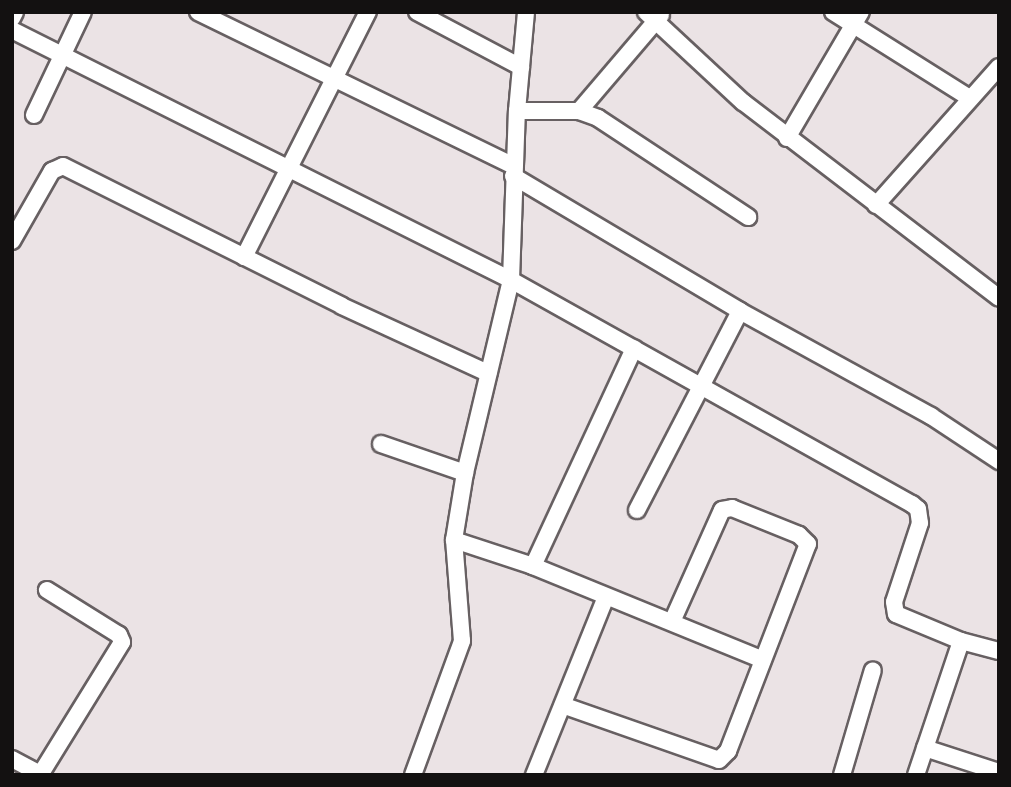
<!DOCTYPE html>
<style>
body{margin:0}
#map{position:relative;width:1011px;height:787px;overflow:hidden;background:#ebe3e5;font-family:"Archivo Narrow",sans-serif}
div>[style]{position:absolute}
[style*='--x']{left:calc(var(--x)*1px);top:calc(var(--y)*1px);width:calc(var(--w)*1px);rotate:calc(var(--a)*1deg)}
.roads{filter:drop-shadow(2px 0 #676062) drop-shadow(-2px 0 #676062) drop-shadow(0 2px #676062) drop-shadow(0 -2px #676062)}
.minor>*{height:16px;margin:-8px;padding:0 8px;transform-origin:8px;border-radius:8px;background:#fff}
span{translate:-50% -50%;white-space:nowrap;text-align:center;line-height:1.15;-webkit-text-stroke:6px #f8f0f2;paint-order:stroke}
.frame{position:absolute;inset:0;border:14px solid #131111;pointer-events:none}
</style>
<div id="map">
<div class="roads">
<div class="minor">
<i style="--x:198;--y:12;--w:352;--a:26"></i>
<i style="--x:417;--y:12;--w:118;--a:27.9"></i>
<i style="--x:646;--y:12;--w:132;--a:42.9"></i>
<i style="--x:743;--y:102;--w:322;--a:37.4"></i>
<i style="--x:833;--y:12;--w:160;--a:32.2"></i>
<i style="--x:12;--y:18;--w:7;--a:-63"></i>
<i style="--x:12;--y:30;--w:558;--a:26.61"></i>
<i style="--x:511;--y:280;--w:459;--a:29.2"></i>
<i style="--x:912;--y:504;--w:8;--a:40"></i>
<i style="--x:918;--y:509;--w:14;--a:82"></i>
<i style="--x:920;--y:523;--w:83;--a:108.2"></i>
<i style="--x:894;--y:602;--w:12;--a:81"></i>
<i style="--x:896;--y:614;--w:70;--a:22.6"></i>
<i style="--x:961;--y:641;--w:39;--a:15"></i>
<i style="--x:517;--y:111;--w:62;--a:0"></i>
<i style="--x:579;--y:111;--w:20;--a:20"></i>
<i style="--x:598;--y:118;--w:180;--a:33.4"></i>
<i style="--x:579;--y:111;--w:126;--a:-49.5"></i>
<i style="--x:34;--y:115;--w:114;--a:-64.6"></i>
<i style="--x:787;--y:138;--w:146;--a:-59.6"></i>
<i style="--x:513;--y:176;--w:264;--a:30.7"></i>
<i style="--x:740;--y:311;--w:218;--a:28.8"></i>
<i style="--x:931;--y:416;--w:82;--a:33.5"></i>
<i style="--x:876;--y:205;--w:185;--a:-48.3"></i>
<i style="--x:12;--y:241;--w:81;--a:-60.3"></i>
<i style="--x:52;--y:171;--w:12;--a:-24"></i>
<i style="--x:63;--y:166;--w:312;--a:26.6"></i>
<i style="--x:342;--y:306;--w:161;--a:24.7"></i>
<i style="--x:244;--y:257;--w:275;--a:-63.2"></i>
<i style="--x:381;--y:444;--w:89;--a:19"></i>
<i style="--x:637;--y:510;--w:224;--a:-62.6"></i>
<i style="--x:454;--y:540;--w:83;--a:18.2"></i>
<i style="--x:533;--y:566;--w:248;--a:22.2"></i>
<i style="--x:533;--y:566;--w:240;--a:-65.1"></i>
<i style="--x:565;--y:706;--w:163;--a:19.3"></i>
<i style="--x:719;--y:760;--w:13;--a:-45"></i>
<i style="--x:728;--y:751;--w:222;--a:-68.9"></i>
<i style="--x:808;--y:544;--w:13;--a:-135"></i>
<i style="--x:799;--y:535;--w:72;--a:-158.1"></i>
<i style="--x:732;--y:508;--w:10;--a:169"></i>
<i style="--x:722;--y:510;--w:123;--a:114.1"></i>
<i style="--x:925;--y:748;--w:78;--a:18"></i>
<i style="--x:12;--y:759;--w:32;--a:28"></i>
<i style="--x:40;--y:775;--w:156;--a:-58.3"></i>
<i style="--x:122;--y:642;--w:8;--a:-113"></i>
<i style="--x:119;--y:635;--w:85;--a:-148"></i>
<i style="--x:413;--y:775;--w:143;--a:-69.9"></i>
<i style="--x:462;--y:641;--w:101;--a:-94.5"></i>
<i style="--x:454;--y:540;--w:68;--a:-80.7"></i>
<i style="--x:465;--y:473;--w:198;--a:-76.6"></i>
<i style="--x:511;--y:280;--w:169;--a:-88"></i>
<i style="--x:517;--y:111;--w:99;--a:-84.8"></i>
<i style="--x:534;--y:775;--w:192;--a:-68"></i>
<i style="--x:842;--y:775;--w:109;--a:-73.6"></i>
<i style="--x:916;--y:775;--w:141;--a:-71.4"></i>
</div>
</div>
<div class="frame"></div>
</div>
